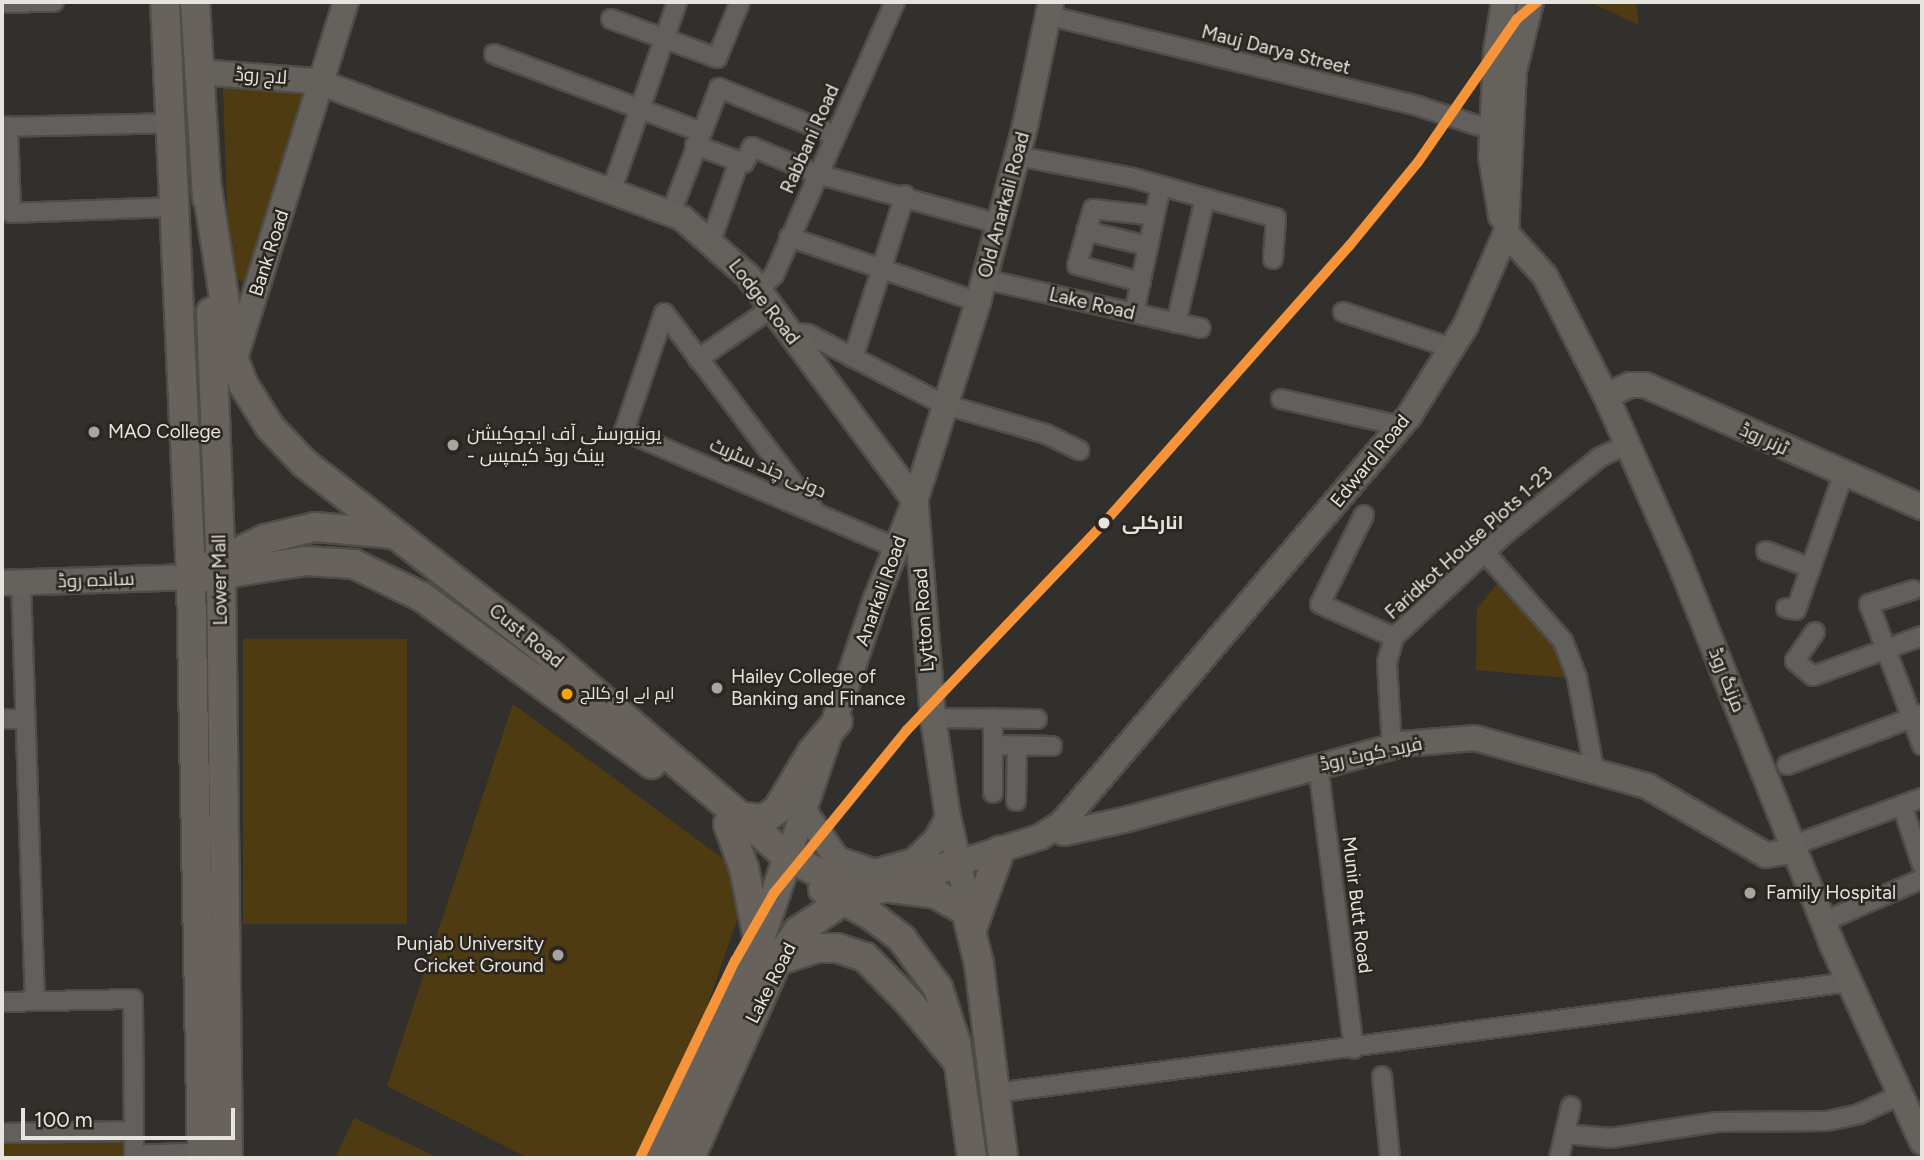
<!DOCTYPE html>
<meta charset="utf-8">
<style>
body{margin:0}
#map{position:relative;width:1924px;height:1160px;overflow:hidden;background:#32302c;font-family:Figtree,Cairo,sans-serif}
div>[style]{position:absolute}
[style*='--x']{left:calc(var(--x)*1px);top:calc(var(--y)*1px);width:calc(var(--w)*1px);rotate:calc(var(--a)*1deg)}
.green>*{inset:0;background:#4f3b12;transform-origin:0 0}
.roads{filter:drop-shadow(2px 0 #4f4d4a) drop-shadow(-2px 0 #4f4d4a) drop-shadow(0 2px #4f4d4a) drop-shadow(0 -2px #4f4d4a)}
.street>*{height:18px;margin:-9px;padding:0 9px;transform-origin:9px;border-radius:9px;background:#62605d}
.secondary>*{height:24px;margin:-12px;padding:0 12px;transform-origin:12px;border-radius:12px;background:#65615c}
.primary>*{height:28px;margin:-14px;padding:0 14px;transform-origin:14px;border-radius:14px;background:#67625b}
.metro-1>*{height:10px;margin:-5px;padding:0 5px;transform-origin:5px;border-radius:5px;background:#f7943a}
.dots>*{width:19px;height:19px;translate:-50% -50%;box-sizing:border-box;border:4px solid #2b2720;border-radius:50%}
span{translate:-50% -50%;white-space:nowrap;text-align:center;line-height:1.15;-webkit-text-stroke:5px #2b2720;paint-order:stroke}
.bus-label{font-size:17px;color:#e7e4df}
.left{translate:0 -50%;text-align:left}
.street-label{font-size:19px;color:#e7e4df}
.poi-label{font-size:19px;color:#e7e4df}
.right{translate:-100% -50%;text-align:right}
.stop-label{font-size:19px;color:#e7e4df;font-weight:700}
.frame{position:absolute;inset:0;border:4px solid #e7e4df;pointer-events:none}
.scale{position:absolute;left:21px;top:1108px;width:214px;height:32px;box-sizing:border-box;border:4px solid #e7e4df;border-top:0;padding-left:9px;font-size:21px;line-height:24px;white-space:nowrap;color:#e7e4df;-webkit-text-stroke:5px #2b2720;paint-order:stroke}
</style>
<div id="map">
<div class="green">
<i style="clip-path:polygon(1589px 2px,1636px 2px,1639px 25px)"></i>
<i style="clip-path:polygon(223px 86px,307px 90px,251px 293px,229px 268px)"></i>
<i style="clip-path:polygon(1499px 581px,1557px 645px,1567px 678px,1476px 670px,1477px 609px)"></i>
<i style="left:243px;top:639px;width:164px;height:285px"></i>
<i style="clip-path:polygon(513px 704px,751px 879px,655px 1158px,528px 1158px,387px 1086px)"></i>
<i style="clip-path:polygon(354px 1118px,439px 1158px,335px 1158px)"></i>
<i style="left:126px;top:1141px;width:17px;height:124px;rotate:90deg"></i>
</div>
<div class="roads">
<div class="street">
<i style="--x:2;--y:3;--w:52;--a:-1.1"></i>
<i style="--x:1050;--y:16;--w:379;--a:13.7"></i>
<i style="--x:1418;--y:106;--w:78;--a:18"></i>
<i style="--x:611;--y:19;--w:113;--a:20.2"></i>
<i style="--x:717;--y:58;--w:61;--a:-67.7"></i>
<i style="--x:494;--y:54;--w:221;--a:20.6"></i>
<i style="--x:8;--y:126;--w:87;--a:88"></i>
<i style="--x:11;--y:213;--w:165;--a:-2.1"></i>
<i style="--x:2;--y:127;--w:170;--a:-1.3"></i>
<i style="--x:695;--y:145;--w:52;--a:20.2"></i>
<i style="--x:744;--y:163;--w:18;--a:-63"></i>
<i style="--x:752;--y:147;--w:70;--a:22.6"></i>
<i style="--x:817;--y:174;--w:190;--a:15.3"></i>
<i style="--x:1017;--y:156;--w:118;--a:10.7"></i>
<i style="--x:1133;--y:178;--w:148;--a:15.6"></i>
<i style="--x:1276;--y:218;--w:41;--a:94.2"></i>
<i style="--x:612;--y:189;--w:198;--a:-70.8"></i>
<i style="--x:671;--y:213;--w:134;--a:-69"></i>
<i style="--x:719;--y:88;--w:125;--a:22.1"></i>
<i style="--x:1086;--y:231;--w:64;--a:13.6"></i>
<i style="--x:789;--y:237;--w:200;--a:19"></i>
<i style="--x:711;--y:241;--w:85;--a:-70.7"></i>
<i style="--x:983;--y:279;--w:223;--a:12.7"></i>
<i style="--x:1141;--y:282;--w:66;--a:-165.1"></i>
<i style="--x:1077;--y:265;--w:58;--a:-74.1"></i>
<i style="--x:1093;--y:209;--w:62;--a:6.4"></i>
<i style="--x:758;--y:290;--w:22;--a:-43"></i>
<i style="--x:774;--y:275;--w:299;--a:-66.1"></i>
<i style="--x:1343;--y:312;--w:114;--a:18.4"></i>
<i style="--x:1134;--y:313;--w:130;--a:-78"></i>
<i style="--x:1176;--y:323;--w:128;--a:-76.9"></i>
<i style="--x:789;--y:332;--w:19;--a:6"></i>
<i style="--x:808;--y:334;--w:152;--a:27.4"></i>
<i style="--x:943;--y:404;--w:107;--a:16.2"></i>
<i style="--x:1046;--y:434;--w:37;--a:26"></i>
<i style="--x:853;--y:358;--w:171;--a:-72.3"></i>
<i style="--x:698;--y:359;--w:88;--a:-34.8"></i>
<i style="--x:1281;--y:399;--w:123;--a:12.7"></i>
<i style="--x:813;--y:509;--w:246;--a:-127.2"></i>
<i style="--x:664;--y:313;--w:125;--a:108.7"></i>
<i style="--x:624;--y:431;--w:295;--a:23.2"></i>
<i style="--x:1364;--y:515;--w:99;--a:116.3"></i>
<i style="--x:1320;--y:604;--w:81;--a:24"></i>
<i style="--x:1766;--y:551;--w:48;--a:20.7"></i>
<i style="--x:1487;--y:555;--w:115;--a:48.5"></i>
<i style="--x:1563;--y:641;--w:40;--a:69"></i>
<i style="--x:1577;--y:678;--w:93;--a:79.4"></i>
<i style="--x:21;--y:582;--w:419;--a:88.1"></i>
<i style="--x:1913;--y:590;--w:46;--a:162.3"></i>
<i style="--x:1869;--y:604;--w:151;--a:69.4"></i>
<i style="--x:1786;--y:608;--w:10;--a:11"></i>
<i style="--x:1796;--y:610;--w:143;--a:-70.8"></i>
<i style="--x:1815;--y:632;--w:35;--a:125"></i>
<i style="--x:1795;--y:661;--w:23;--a:40"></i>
<i style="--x:1813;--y:676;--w:116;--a:-20.2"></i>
<i style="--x:933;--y:718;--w:104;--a:0.6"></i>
<i style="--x:2;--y:719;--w:23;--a:0"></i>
<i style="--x:993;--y:745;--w:59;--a:1"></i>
<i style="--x:1392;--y:747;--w:85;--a:-93.4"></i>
<i style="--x:1387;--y:662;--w:26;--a:-74"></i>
<i style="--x:1394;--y:637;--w:151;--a:-42.9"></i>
<i style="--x:1505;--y:534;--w:122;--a:-39"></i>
<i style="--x:1600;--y:457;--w:31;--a:-25"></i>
<i style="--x:1318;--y:765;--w:286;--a:82.8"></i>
<i style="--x:1787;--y:765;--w:144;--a:-20.7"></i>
<i style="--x:993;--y:793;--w:75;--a:-90"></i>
<i style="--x:1016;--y:801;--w:56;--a:-89"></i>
<i style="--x:1902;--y:805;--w:63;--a:71.6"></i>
<i style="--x:1794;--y:845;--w:136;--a:-20.2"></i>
<i style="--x:1823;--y:922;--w:108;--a:-23.5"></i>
<i style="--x:2;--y:1002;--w:131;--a:-1.3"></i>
<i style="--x:133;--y:999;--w:159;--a:89.6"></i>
<i style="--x:1382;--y:1076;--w:82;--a:84.4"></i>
<i style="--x:995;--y:1093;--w:862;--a:-7.4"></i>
<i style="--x:2;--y:1133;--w:131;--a:-0.9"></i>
<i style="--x:1565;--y:1134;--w:46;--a:5"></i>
<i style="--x:1611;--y:1138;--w:107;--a:-8.6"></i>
<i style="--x:1717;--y:1122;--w:110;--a:-0.5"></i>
<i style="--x:1827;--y:1121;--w:33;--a:-12"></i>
<i style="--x:1859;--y:1114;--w:45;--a:-24.9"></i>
<i style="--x:134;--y:1155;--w:77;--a:-2.2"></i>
<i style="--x:1559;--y:1158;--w:53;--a:-77"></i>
</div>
<div class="secondary">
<i style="--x:198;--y:72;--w:118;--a:4.4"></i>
<i style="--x:316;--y:81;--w:391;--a:20.5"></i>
<i style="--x:682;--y:218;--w:88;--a:41.3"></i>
<i style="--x:748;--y:276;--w:280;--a:53.4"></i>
<i style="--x:1501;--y:216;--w:60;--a:-99.6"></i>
<i style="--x:1491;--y:157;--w:105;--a:-87.3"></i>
<i style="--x:1496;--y:52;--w:51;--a:-80.9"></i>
<i style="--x:1506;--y:233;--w:58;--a:47.8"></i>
<i style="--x:1545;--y:276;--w:135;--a:63.1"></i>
<i style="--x:1606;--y:396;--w:175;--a:66.1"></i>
<i style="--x:1677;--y:556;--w:416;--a:68.2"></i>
<i style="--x:1831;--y:942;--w:220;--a:65.5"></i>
<i style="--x:234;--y:361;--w:376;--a:-72.7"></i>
<i style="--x:1606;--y:396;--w:26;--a:-25"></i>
<i style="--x:1630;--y:385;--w:15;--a:0"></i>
<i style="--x:1645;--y:385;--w:303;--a:23.8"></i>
<i style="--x:916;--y:506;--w:213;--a:85.4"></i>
<i style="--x:933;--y:718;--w:100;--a:81.4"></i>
<i style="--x:948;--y:817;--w:112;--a:77.1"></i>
<i style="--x:2;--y:583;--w:189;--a:-1.8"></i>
<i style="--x:804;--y:811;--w:58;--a:55.5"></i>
<i style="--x:837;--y:859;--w:39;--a:19"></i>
<i style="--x:874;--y:872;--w:41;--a:-15.4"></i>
<i style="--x:914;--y:861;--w:30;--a:-44"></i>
<i style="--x:936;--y:840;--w:26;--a:-62"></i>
<i style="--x:1055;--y:829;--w:10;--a:24"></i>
<i style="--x:1064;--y:833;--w:66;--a:-12.3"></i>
<i style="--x:1128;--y:819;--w:285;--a:-15.3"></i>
<i style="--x:1403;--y:744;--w:72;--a:-4.8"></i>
<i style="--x:1475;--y:738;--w:179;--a:15.6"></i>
<i style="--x:1647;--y:786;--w:138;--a:30.1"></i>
<i style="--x:1766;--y:855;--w:30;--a:-9"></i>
<i style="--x:788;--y:857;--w:273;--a:-71.2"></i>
<i style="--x:876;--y:599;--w:105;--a:-68.3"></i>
<i style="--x:915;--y:501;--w:209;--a:-72.4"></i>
<i style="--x:978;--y:302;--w:182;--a:-75"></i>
<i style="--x:1025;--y:126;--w:127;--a:-78.2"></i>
<i style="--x:958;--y:863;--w:86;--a:-17.6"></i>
<i style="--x:1040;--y:837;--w:26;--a:-32"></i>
<i style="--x:1062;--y:823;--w:535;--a:-49.55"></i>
<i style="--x:1409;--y:416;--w:107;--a:-57.9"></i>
<i style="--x:1466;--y:325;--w:100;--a:-66.5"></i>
<i style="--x:1506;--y:233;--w:162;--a:-87.2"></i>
<i style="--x:1514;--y:71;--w:71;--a:-76.2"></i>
</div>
<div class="primary">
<i style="--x:165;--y:2;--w:576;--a:87.41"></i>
<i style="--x:191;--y:577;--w:581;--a:88.92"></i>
<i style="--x:195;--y:2;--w:196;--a:86.5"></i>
<i style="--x:206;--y:182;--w:180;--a:81.1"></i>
<i style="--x:234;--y:360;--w:26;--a:69"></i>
<i style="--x:243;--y:384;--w:51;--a:57.9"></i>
<i style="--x:270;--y:427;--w:50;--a:46.6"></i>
<i style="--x:304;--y:463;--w:309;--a:37.9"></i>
<i style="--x:548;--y:653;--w:315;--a:40.4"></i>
<i style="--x:788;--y:857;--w:53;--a:27.1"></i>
<i style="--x:835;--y:881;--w:102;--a:7.3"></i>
<i style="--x:936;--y:894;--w:34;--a:30"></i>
<i style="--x:966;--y:911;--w:55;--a:76.2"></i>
<i style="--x:979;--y:964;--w:195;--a:82.9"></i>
<i style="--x:211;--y:312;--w:263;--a:87.8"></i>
<i style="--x:221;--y:575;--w:583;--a:89.31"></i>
<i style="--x:205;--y:568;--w:67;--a:-25.8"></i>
<i style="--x:265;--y:539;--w:51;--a:-13.5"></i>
<i style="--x:315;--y:527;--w:79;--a:5.1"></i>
<i style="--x:203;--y:577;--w:103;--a:-8.9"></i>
<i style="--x:305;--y:561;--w:49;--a:3.5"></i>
<i style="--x:354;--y:564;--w:76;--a:25.9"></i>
<i style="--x:422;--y:597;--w:284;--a:36"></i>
<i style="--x:742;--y:817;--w:22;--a:5"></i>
<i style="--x:764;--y:819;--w:16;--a:-35"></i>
<i style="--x:777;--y:810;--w:68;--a:-58.9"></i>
<i style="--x:812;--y:752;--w:40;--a:-50"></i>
<i style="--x:728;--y:824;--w:47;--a:70"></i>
<i style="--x:744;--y:868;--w:72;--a:78.8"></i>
<i style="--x:823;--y:889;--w:56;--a:28.9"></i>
<i style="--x:872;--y:916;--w:38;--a:37"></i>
<i style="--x:902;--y:939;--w:61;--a:53.7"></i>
<i style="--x:938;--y:988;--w:58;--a:71.9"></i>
<i style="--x:956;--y:1043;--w:116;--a:82.1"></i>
<i style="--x:973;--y:926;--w:80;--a:-70.2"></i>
<i style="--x:777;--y:961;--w:42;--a:-18"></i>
<i style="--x:817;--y:948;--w:20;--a:0"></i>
<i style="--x:837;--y:948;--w:29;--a:18"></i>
<i style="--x:865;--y:957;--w:63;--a:45.6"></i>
<i style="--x:909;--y:1002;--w:74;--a:50.5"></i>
<i style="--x:660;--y:1158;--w:238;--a:-65.4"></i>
<i style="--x:759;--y:942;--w:90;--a:-71.2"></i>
<i style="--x:690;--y:1158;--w:215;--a:-66.2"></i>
<i style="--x:777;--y:961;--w:37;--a:-55"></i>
<i style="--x:798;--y:931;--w:56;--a:-33.4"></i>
<i style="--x:845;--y:900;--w:119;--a:-18.1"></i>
</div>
</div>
<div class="metro-1">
<i style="--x:640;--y:1158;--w:219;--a:-64.3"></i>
<i style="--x:735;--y:961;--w:78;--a:-60.2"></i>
<i style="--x:774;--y:893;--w:209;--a:-50.8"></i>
<i style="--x:906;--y:731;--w:287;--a:-46.4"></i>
<i style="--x:1104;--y:523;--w:371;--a:-48.5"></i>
<i style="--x:1350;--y:245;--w:107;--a:-50.7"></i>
<i style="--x:1418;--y:162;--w:174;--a:-55.3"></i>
<i style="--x:1517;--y:19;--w:26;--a:-40"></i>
</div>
<div class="dots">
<i style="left:94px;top:432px;background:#a8a5a0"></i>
<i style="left:453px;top:445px;background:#a8a5a0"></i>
<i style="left:1104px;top:523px;background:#e7e4df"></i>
<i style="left:717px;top:688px;background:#a8a5a0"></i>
<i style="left:567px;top:694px;background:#f7a600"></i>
<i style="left:1750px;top:893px;background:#a8a5a0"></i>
<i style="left:558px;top:955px;background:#a8a5a0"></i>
</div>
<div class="bus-label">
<span class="left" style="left:580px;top:694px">ایم اے او کالج</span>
</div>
<div class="street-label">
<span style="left:1276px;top:50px;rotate:14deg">Mauj Darya Street</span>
<span style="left:261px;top:76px;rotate:4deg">لاج روڈ</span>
<span style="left:810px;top:139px;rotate:-66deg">Rabbani Road</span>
<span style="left:1004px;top:205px;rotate:-75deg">Old Anarkali Road</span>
<span style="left:269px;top:253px;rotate:-72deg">Bank Road</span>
<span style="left:764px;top:302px;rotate:52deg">Lodge Road</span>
<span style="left:1092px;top:304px;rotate:13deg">Lake Road</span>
<span style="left:1764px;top:439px;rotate:25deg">ٹرنر روڈ</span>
<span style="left:1370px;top:461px;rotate:-51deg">Edward Road</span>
<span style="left:768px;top:468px;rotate:23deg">دونی چند سٹریٹ</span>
<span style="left:1469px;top:543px;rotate:-42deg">Faridkot House Plots 1-23</span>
<span style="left:96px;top:580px;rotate:-2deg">ساندہ روڈ</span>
<span style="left:220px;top:580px;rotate:-91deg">Lower Mall</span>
<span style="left:881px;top:591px;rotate:-70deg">Anarkali Road</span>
<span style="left:924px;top:620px;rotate:-94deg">Lytton Road</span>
<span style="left:526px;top:636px;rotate:39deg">Cust Road</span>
<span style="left:1727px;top:680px;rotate:68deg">مزنگ روڈ</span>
<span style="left:1371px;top:754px;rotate:-12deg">فرید کوٹ روڈ</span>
<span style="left:1357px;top:905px;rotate:83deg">Munir Butt Road</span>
<span style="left:771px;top:983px;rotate:-63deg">Lake Road</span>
</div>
<div class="poi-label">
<span class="left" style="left:108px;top:432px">MAO College</span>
<span class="left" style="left:467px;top:445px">یونیورسٹی آف ایجوکیشن<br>- بینک روڈ کیمپس</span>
<span class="left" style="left:731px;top:688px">Hailey College of<br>Banking and Finance</span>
<span class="left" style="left:1766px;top:893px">Family Hospital</span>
<span class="right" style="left:544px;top:955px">Punjab University<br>Cricket Ground</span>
</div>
<div class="stop-label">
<span class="left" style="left:1122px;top:523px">انارکلی</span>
</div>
<div class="frame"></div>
<div class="scale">100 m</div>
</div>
